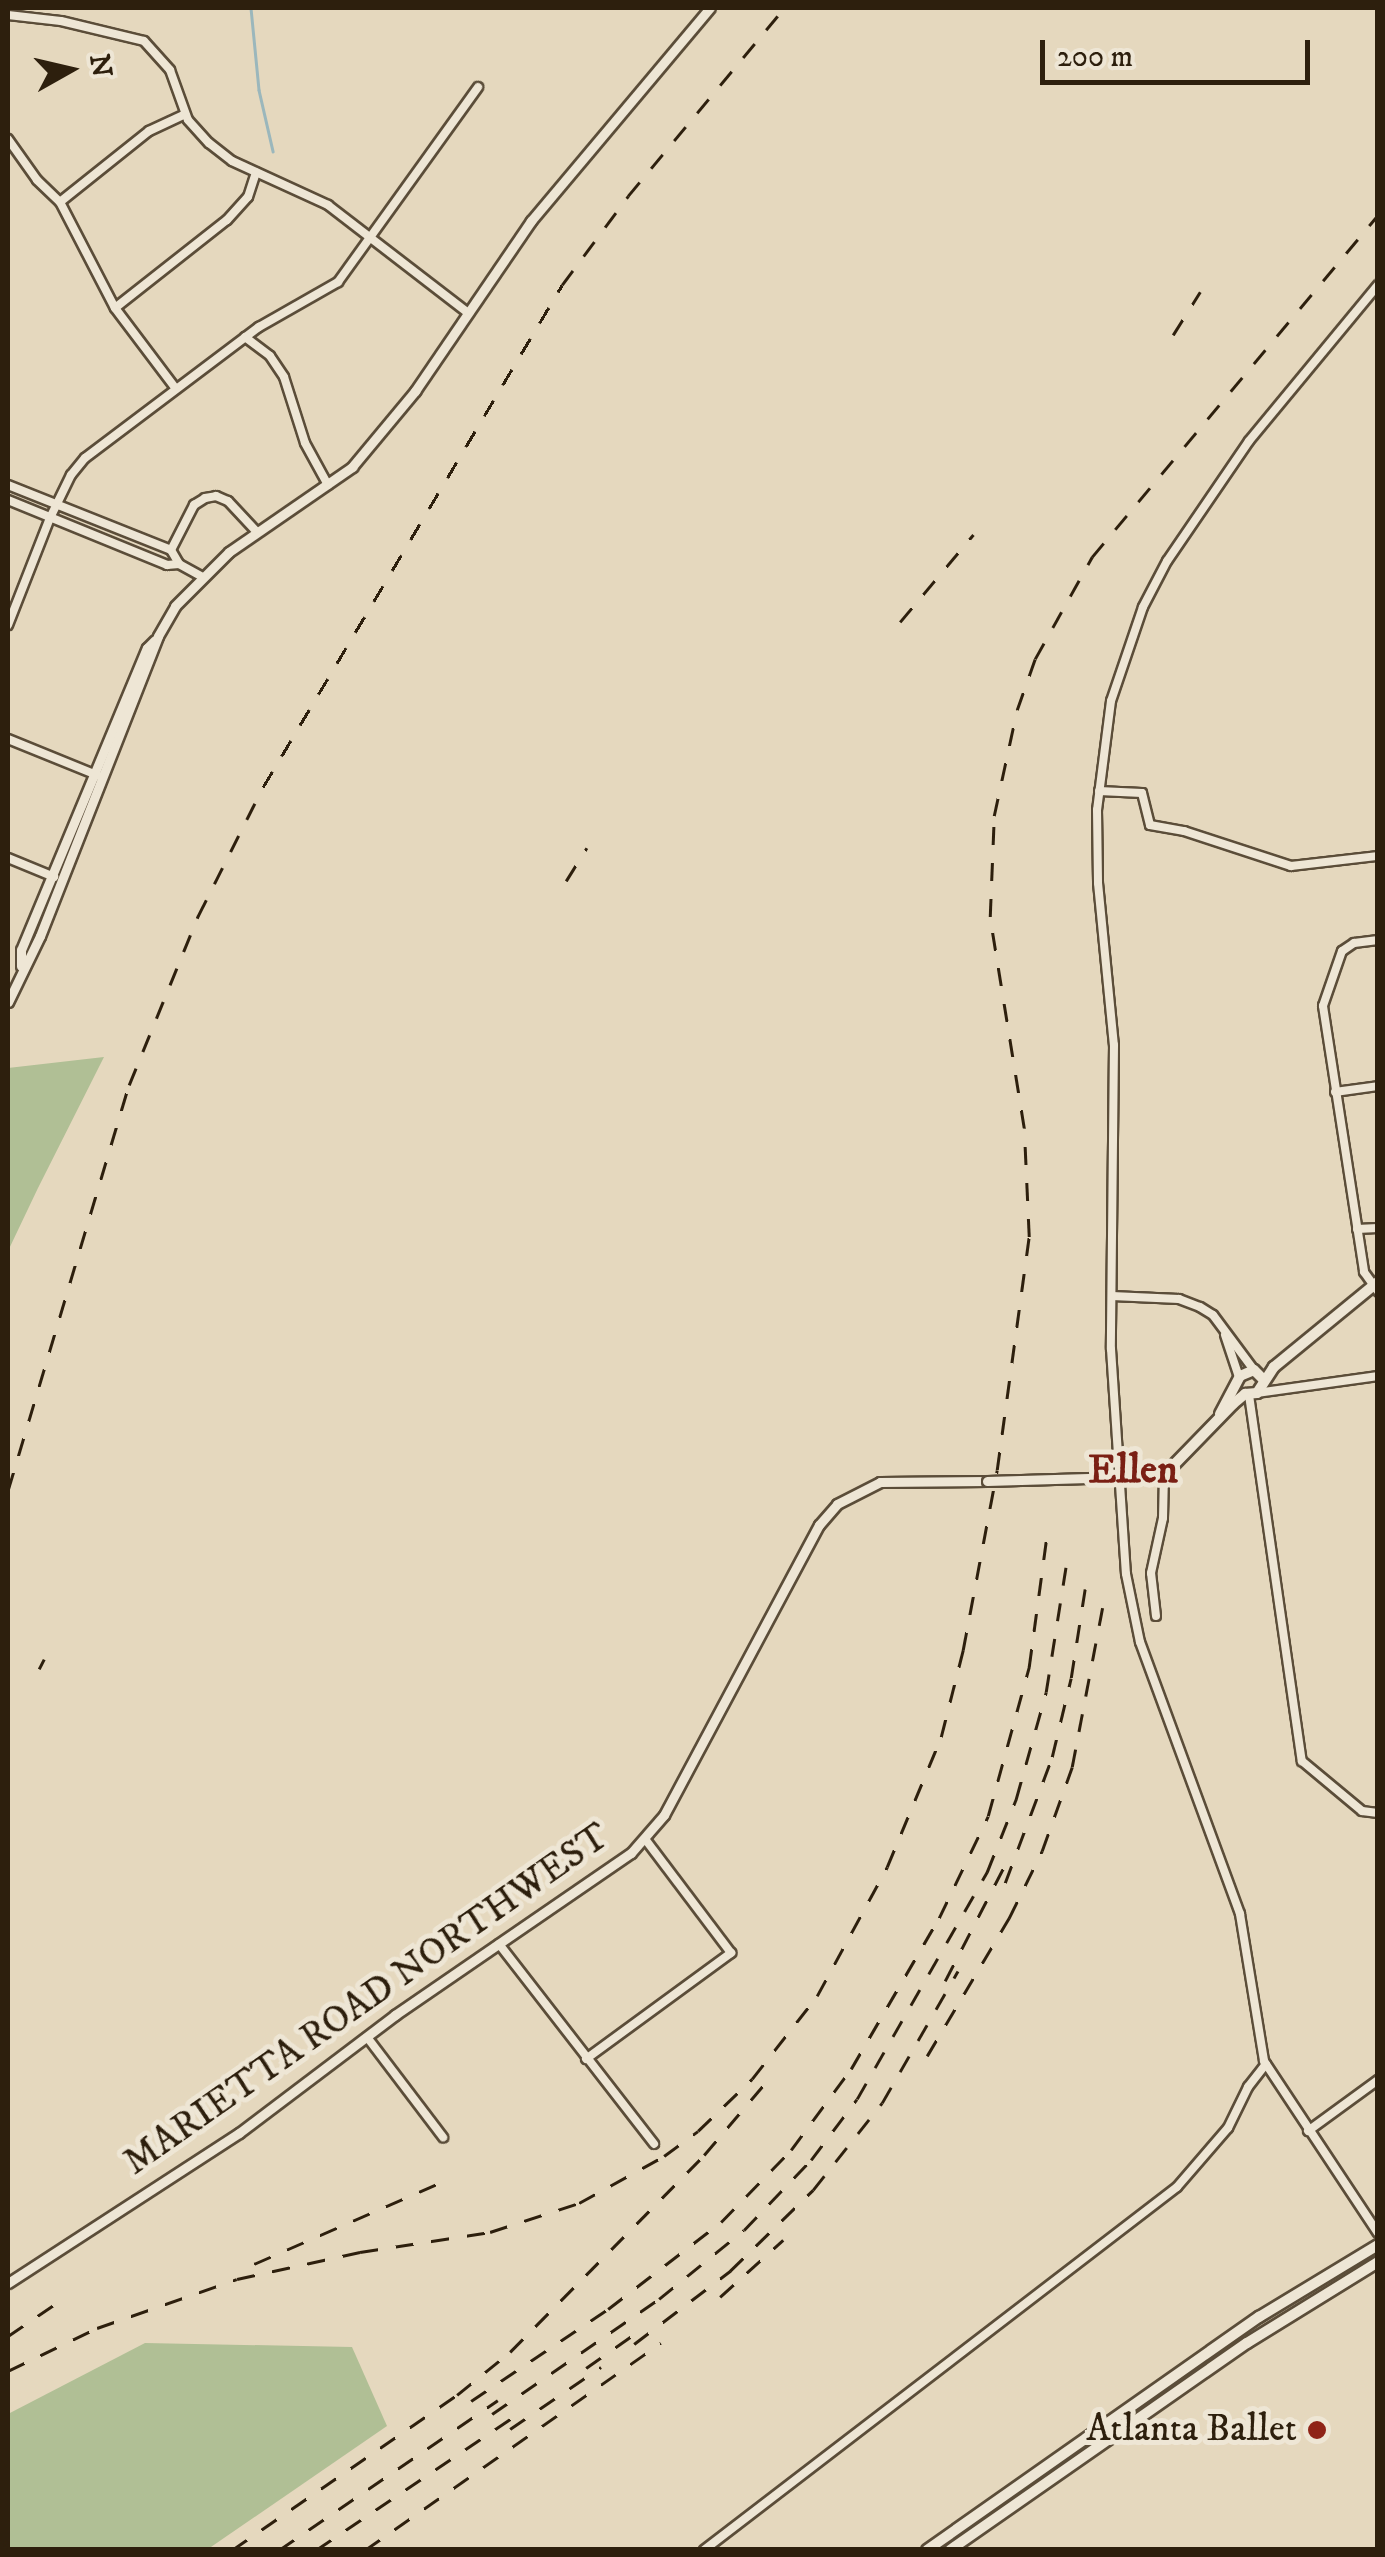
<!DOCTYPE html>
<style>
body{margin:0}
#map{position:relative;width:1385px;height:2557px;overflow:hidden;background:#e5d8be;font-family:"IM FELL DW Pica",serif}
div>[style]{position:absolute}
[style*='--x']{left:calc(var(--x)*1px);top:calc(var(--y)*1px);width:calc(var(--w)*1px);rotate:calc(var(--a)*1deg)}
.green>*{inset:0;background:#b0bf95}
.stream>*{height:2.5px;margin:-1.25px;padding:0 1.25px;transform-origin:1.25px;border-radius:1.25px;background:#9bb7bc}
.roads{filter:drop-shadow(2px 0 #5b4d39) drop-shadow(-2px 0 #5b4d39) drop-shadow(0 2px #5b4d39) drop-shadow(0 -2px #5b4d39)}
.minor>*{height:8px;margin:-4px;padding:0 4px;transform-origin:4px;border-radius:4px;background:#eee6d5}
.tertiary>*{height:9px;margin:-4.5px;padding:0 4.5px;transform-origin:4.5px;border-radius:4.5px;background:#eee6d5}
.secondary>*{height:10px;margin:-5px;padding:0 5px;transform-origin:5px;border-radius:5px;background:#eee6d5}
.rail>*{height:2.5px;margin-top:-1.25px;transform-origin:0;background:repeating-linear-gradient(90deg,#2d1f0d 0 18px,transparent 0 36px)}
.bridges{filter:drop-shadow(2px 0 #5b4d39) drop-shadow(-2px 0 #5b4d39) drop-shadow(0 2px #5b4d39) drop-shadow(0 -2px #5b4d39)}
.tertiary-bridge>*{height:9px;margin:-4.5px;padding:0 4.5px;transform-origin:4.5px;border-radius:4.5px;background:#eee6d5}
.dots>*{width:28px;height:28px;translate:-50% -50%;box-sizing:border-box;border:5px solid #eee6d5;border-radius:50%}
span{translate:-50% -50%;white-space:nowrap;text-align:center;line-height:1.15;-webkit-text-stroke:10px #eee6d5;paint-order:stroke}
.street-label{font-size:38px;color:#2d1f0d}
.poi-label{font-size:38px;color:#2d1f0d}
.right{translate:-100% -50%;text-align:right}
.neighbourhood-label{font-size:40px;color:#7a1f14;font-weight:700}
.frame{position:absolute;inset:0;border:10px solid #2d1f0d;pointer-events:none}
.north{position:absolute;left:20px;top:20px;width:100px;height:100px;-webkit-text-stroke:8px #eee6d5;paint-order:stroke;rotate:82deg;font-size:28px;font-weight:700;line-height:40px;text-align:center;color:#2d1f0d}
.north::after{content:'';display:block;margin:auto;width:35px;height:45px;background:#2d1f0d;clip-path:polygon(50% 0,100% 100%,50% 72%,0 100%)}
.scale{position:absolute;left:1040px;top:40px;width:270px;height:45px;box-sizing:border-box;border:5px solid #2d1f0d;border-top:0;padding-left:12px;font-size:30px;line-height:35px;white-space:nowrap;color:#2d1f0d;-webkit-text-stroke:8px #eee6d5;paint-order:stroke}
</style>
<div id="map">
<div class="green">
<i style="clip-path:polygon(104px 1057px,38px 1188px,8px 1251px,8px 1068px)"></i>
<i style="clip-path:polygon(145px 2343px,352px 2347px,387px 2426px,208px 2549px,8px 2549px,8px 2414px)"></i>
</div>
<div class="stream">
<i style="--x:251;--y:8;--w:82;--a:84.4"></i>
<i style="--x:259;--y:90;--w:63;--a:77.1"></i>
</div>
<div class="roads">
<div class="minor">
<i style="--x:8;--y:15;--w:53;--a:6.5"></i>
<i style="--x:61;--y:21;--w:85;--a:13.5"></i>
<i style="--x:144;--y:41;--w:39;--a:48"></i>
<i style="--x:170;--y:70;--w:53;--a:70.2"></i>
<i style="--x:188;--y:120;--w:31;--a:48"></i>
<i style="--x:209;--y:143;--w:29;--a:38"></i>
<i style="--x:232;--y:161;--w:106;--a:24.6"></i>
<i style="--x:328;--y:205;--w:175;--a:37.6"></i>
<i style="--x:8;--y:139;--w:50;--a:54.7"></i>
<i style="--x:37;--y:180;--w:32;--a:44"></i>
<i style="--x:60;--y:202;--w:119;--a:62.6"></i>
<i style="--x:115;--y:308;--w:101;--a:53"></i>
<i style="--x:60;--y:202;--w:114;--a:-38.6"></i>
<i style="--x:149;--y:131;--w:40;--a:-25"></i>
<i style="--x:1378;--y:285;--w:202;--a:129.6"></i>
<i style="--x:1249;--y:441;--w:145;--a:124.3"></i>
<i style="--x:1167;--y:561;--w:52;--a:117.6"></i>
<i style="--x:1143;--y:607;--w:99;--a:108.8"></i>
<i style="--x:1111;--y:701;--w:110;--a:97.3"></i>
<i style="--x:1097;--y:810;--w:73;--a:89.2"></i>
<i style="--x:1098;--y:883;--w:163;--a:84.4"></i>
<i style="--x:1114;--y:1045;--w:304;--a:90.6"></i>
<i style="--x:1111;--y:1349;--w:225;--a:86.2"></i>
<i style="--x:1126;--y:1574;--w:69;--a:78.4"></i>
<i style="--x:1140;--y:1642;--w:290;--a:69.8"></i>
<i style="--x:1240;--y:1914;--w:149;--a:80.7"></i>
<i style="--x:1264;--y:2061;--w:206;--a:56.5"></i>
<i style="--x:115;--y:308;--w:142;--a:-38.2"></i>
<i style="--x:227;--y:220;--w:31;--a:-48"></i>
<i style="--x:248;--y:197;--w:26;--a:-72"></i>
<i style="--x:245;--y:337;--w:31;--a:37"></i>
<i style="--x:270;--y:356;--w:25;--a:56"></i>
<i style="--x:284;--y:377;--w:69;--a:72.3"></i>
<i style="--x:305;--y:443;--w:48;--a:61.3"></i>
<i style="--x:8;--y:485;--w:175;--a:21.7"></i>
<i style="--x:171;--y:550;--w:16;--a:60"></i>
<i style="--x:179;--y:564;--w:26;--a:29"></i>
<i style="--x:8;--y:500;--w:172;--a:22.2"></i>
<i style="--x:167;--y:565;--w:12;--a:-5"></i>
<i style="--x:171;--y:550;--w:51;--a:-62.9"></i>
<i style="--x:194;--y:505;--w:13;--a:-32"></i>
<i style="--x:205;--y:498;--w:11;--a:-10"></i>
<i style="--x:216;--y:496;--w:13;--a:23"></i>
<i style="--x:228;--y:501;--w:42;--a:46.9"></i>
<i style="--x:8;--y:625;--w:115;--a:-68.6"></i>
<i style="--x:50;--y:518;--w:48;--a:-64"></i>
<i style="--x:71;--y:475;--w:22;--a:-51"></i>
<i style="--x:85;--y:458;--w:218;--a:-37"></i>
<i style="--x:259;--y:327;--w:91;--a:-29.7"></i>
<i style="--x:338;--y:282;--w:240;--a:-54.3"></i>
<i style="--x:8;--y:739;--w:98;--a:22.1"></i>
<i style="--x:1099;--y:791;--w:43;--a:2.7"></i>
<i style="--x:1142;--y:793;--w:33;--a:76"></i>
<i style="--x:1150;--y:825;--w:35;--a:10"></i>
<i style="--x:1184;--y:831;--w:113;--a:18.1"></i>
<i style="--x:1291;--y:866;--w:88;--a:-6.6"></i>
<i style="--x:8;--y:858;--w:50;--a:22.4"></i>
<i style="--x:1378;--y:940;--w:24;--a:173"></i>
<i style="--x:1354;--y:943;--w:14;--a:146"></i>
<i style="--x:1342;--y:951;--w:58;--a:109.1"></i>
<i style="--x:1323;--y:1006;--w:269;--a:81.2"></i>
<i style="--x:1364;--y:1272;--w:24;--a:54"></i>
<i style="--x:1335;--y:1092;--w:43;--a:-7.9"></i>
<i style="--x:1357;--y:1229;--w:21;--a:-3"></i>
<i style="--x:1112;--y:1296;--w:67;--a:2.6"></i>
<i style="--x:1179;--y:1299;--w:22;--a:21"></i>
<i style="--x:1200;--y:1307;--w:15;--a:32"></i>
<i style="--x:1213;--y:1315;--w:69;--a:53.3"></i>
<i style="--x:1225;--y:1335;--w:44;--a:71.6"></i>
<i style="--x:1257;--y:1393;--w:122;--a:-8"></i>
<i style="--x:1249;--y:1395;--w:370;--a:81.8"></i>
<i style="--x:1302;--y:1761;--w:78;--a:39.8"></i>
<i style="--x:1362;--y:1811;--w:16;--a:7"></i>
<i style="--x:1156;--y:1616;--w:43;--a:-96.6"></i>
<i style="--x:1151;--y:1573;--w:56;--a:-77.7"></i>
<i style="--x:1163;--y:1518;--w:43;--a:-88.7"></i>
<i style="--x:499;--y:1944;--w:253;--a:52.2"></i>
<i style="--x:367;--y:2037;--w:126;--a:52.8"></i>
<i style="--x:586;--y:2059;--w:180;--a:-36.2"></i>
<i style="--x:731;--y:1953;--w:143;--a:-127"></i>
<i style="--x:1308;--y:2131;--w:87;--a:-36.1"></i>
<i style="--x:704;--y:2550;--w:596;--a:-37.5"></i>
<i style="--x:1177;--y:2187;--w:78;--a:-49.2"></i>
<i style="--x:1228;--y:2128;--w:46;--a:-64"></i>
<i style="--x:1248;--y:2087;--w:29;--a:-52"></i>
</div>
<div class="tertiary">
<i style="--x:21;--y:966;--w:16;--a:-90"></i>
<i style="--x:21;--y:950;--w:327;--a:-67.4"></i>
<i style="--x:147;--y:648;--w:11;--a:-45"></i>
<i style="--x:8;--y:1002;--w:73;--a:-64.1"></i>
<i style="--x:40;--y:936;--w:322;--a:-68.5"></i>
<i style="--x:158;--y:636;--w:34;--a:-60"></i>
<i style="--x:175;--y:606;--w:76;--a:-45"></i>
<i style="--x:229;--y:552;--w:150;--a:-34.6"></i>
<i style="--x:352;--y:467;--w:99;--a:-50.3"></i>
<i style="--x:415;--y:391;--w:206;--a:-55.7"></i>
<i style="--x:531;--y:221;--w:278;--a:-50"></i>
<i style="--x:8;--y:2283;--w:275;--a:-33"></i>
<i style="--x:239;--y:2133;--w:196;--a:-37.1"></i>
<i style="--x:395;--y:2015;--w:286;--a:-34.5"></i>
<i style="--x:631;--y:1853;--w:50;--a:-49"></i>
<i style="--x:664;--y:1815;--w:329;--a:-61.9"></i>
<i style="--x:819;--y:1525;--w:28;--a:-49"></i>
<i style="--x:837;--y:1504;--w:48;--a:-27.1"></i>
<i style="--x:880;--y:1482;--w:107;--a:-0.5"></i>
</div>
<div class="secondary">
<i style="--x:1220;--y:1414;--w:43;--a:-62.2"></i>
<i style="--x:1240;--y:1376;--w:15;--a:-23"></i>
<i style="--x:1254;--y:1370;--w:13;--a:45"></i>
<i style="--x:1164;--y:1475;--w:99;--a:-45.8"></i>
<i style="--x:1233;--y:1404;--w:16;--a:-40"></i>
<i style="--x:1245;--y:1394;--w:12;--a:-5"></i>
<i style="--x:1257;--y:1393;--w:31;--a:-57"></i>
<i style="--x:1274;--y:1367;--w:134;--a:-39.3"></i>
<i style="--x:927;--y:2550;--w:406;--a:-35.1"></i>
<i style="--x:1259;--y:2317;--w:139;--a:-31.2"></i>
<i style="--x:950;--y:2550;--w:362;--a:-34.9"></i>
<i style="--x:1247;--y:2343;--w:154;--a:-31.7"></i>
</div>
</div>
<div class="rail">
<i style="--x:1173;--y:335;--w:51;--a:-57.9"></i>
<i style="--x:900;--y:622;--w:114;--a:-50"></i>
<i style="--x:566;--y:881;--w:39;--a:-58"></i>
<i style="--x:8;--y:1490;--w:423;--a:-73.4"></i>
<i style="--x:129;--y:1085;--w:183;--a:-67.8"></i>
<i style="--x:198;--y:916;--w:144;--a:-63.3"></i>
<i style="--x:263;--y:787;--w:584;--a:-59.22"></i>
<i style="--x:562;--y:285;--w:111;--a:-53.4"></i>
<i style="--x:628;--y:196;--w:244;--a:-50.3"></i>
<i style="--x:39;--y:1669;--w:11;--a:-63"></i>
<i style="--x:1005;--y:1883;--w:134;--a:-69.5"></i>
<i style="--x:1052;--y:1757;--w:81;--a:-76.5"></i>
<i style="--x:1071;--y:1678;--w:90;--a:-81.1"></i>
<i style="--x:945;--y:1981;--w:131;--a:-62.7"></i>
<i style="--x:927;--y:2056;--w:161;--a:-59.3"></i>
<i style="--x:1009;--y:1918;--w:75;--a:-63.8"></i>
<i style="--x:1042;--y:1851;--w:89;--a:-70.3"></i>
<i style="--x:1072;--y:1767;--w:171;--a:-79.2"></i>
<i style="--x:254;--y:2264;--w:205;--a:-23.6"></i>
<i style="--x:720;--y:2297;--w:85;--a:-42.1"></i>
<i style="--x:8;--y:2336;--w:64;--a:-34.2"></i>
<i style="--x:634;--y:2344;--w:121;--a:-37.2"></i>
<i style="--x:730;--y:2271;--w:116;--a:-44.3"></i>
<i style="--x:813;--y:2190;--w:111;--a:-51.6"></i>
<i style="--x:882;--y:2103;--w:152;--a:-60.1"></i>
<i style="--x:586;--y:2368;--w:70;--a:-35.1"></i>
<i style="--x:8;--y:2371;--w:99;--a:-25.8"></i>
<i style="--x:97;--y:2328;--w:148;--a:-19.3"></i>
<i style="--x:237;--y:2279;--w:126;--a:-12.4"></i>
<i style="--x:360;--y:2252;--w:132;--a:-8.7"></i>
<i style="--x:490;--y:2232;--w:94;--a:-18"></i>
<i style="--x:579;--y:2203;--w:97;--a:-28.9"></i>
<i style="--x:664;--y:2156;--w:42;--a:-36.3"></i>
<i style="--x:698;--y:2131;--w:75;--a:-43.9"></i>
<i style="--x:752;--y:2079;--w:105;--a:-51.9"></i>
<i style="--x:817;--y:1996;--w:147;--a:-61.5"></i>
<i style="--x:887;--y:1867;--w:141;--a:-67.4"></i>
<i style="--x:941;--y:1737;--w:90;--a:-75.8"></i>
<i style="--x:963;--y:1650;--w:183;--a:-79.3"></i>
<i style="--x:997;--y:1470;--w:235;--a:-82.2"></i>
<i style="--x:1029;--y:1237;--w:109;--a:-92.6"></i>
<i style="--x:1024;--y:1128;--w:214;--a:-99.2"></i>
<i style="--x:990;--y:917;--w:101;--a:-87.7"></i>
<i style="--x:994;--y:816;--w:108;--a:-77.8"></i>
<i style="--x:1017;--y:710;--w:54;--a:-70.6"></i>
<i style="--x:1035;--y:659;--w:117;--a:-60.8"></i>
<i style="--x:1092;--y:557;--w:446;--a:-50.1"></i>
<i style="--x:471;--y:2401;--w:165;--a:-33.9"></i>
<i style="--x:608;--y:2309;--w:143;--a:-37.6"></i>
<i style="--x:721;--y:2222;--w:100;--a:-45.8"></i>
<i style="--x:791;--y:2150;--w:101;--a:-53.5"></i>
<i style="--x:851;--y:2069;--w:175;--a:-59.8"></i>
<i style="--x:939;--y:1918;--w:113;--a:-64.3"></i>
<i style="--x:988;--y:1816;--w:155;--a:-74.6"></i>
<i style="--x:1029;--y:1667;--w:134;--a:-82.3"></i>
<i style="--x:492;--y:2414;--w:203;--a:-34.6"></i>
<i style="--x:659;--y:2299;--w:109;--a:-39.1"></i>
<i style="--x:744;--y:2230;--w:97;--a:-46.3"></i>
<i style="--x:811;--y:2160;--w:76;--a:-53"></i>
<i style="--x:857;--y:2099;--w:262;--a:-60.2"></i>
<i style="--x:987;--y:1872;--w:79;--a:-68.3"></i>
<i style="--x:1016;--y:1799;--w:111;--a:-74.3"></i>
<i style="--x:1046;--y:1692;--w:135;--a:-81"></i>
<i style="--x:510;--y:2429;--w:110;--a:-34.3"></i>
<i style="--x:232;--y:2550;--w:273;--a:-34.6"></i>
<i style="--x:457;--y:2395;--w:68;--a:-39.1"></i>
<i style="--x:510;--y:2352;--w:276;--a:-45.4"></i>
<i style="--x:704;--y:2155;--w:97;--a:-49.6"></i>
<i style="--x:279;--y:2550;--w:265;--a:-34.4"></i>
<i style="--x:316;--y:2550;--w:245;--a:-34"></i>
<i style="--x:365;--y:2550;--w:361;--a:-35"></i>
</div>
<div class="bridges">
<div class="tertiary-bridge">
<i style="--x:987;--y:1481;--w:169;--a:-1.7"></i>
</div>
</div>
<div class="dots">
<i style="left:1317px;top:2430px;background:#8f2418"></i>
</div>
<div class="street-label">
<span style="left:367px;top:2000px;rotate:-35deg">MARIETTA ROAD NORTHWEST</span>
</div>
<div class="poi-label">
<span class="right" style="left:1297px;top:2430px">Atlanta Ballet</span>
</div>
<div class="neighbourhood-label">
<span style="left:1133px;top:1471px">Ellen</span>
</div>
<div class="frame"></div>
<div class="north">N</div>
<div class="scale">200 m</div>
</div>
